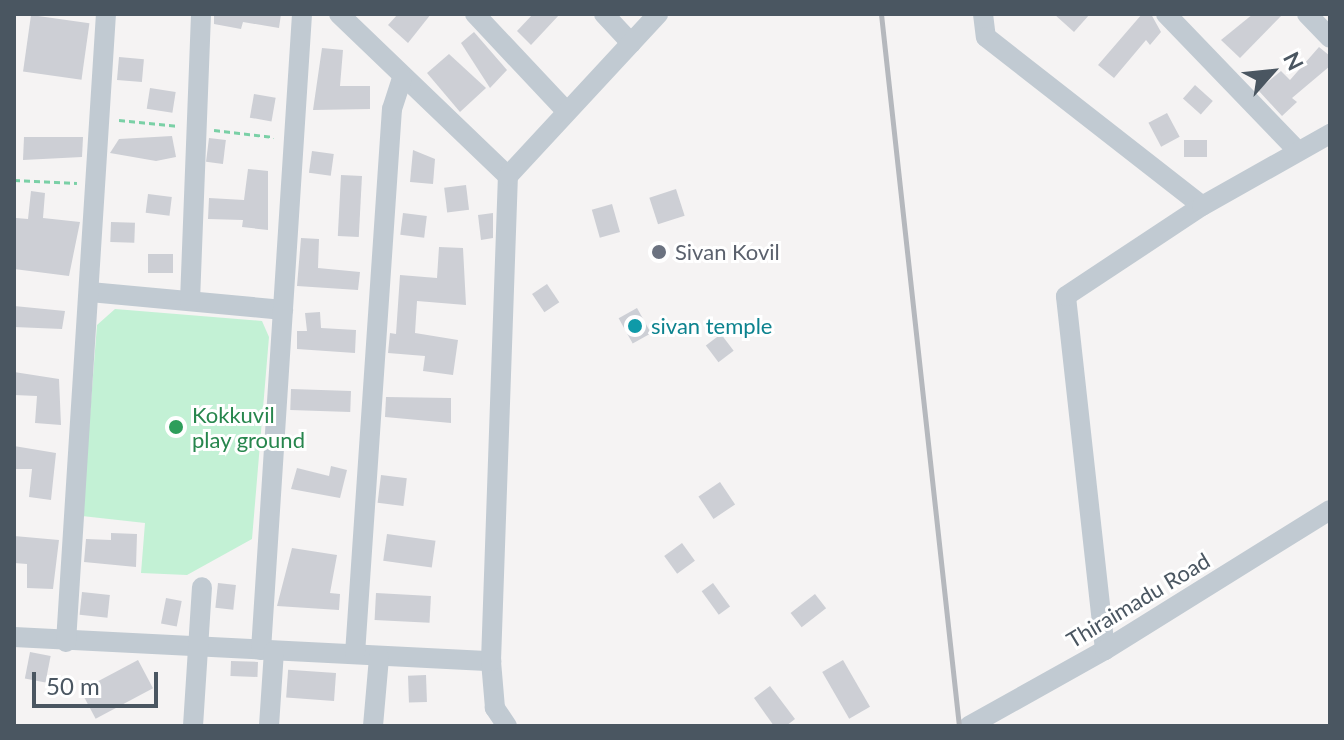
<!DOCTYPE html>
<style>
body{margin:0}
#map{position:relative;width:1344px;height:740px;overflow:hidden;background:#f5f3f3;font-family:Lato,sans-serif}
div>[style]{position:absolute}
.green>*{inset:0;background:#c3f1d5}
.building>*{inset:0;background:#cdcfd5;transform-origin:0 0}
.path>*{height:3px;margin-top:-1.5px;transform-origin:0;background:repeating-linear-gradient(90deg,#7ad0a6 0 6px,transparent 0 10px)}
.minor>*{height:20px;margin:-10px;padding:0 10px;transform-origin:10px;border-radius:10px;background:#c1cad2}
.rail>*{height:5px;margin:-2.5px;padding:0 2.5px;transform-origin:2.5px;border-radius:2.5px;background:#b5b8bd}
.dots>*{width:22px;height:22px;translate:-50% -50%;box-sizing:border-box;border:4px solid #fff;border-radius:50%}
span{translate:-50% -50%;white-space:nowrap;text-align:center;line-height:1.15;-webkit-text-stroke:6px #fff;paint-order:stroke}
.worship-label{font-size:22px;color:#5b616d}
.left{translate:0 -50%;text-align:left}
.culture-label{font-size:22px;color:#0d838f}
.leisure-label{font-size:22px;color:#27864d}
.street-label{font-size:22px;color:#4a5661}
.frame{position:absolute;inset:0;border:16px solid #4a5661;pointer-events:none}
.north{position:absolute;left:1232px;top:32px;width:80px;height:80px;-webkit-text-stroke:6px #fff;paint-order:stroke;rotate:63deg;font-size:22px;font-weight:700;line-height:32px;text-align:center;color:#4a5661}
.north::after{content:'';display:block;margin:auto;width:28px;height:36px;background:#4a5661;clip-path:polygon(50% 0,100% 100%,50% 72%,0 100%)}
.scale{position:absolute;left:32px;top:672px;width:126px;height:36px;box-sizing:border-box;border:4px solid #4a5661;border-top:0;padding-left:10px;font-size:24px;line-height:28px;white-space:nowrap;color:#4a5661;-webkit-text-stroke:6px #fff;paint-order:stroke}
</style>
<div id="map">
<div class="green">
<i style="clip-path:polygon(115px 309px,262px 321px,269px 337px,252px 539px,187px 575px,141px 573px,145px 523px,82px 516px,97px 325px)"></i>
</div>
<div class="building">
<i style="clip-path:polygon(214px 14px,281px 14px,279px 28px,243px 22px,241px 29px,214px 24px)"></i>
<i style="clip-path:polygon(398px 14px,431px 14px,408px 43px,388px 25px)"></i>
<i style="clip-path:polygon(533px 14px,560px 14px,531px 45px,517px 31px)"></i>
<i style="clip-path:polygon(1054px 14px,1090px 14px,1074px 32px)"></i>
<i style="clip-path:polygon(1142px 14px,1151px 14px,1161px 32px,1150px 45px,1146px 40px,1114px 78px,1098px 65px)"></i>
<i style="clip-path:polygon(1253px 14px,1283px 14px,1240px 58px,1221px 40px)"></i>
<i style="left:31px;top:15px;width:59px;height:57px;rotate:8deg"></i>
<i style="clip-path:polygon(474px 32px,507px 70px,490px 88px,461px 43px)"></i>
<i style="clip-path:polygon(1319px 47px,1330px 56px,1330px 66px,1292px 98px,1297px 102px,1282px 116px,1258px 90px,1281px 71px,1290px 80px)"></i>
<i style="clip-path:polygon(322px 48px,343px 50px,340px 86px,370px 86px,370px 109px,313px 110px)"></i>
<i style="clip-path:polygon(449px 54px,486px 88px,460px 112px,427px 73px)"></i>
<i style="left:119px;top:57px;width:25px;height:23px;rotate:5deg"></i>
<i style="left:1195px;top:85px;width:24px;height:18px;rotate:42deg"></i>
<i style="left:150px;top:88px;width:26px;height:21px;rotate:9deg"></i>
<i style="left:254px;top:94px;width:22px;height:24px;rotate:10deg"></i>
<i style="left:1167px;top:113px;width:27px;height:21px;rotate:62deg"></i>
<i style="clip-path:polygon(172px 136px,176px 157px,156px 161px,110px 153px,119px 139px)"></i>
<i style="clip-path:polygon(24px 137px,83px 137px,82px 157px,23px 160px)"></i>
<i style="left:209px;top:138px;width:17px;height:24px;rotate:7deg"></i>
<i style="left:1184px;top:140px;width:23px;height:17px"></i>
<i style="clip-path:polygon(413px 150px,435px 159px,433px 184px,410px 182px)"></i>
<i style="left:312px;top:151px;width:22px;height:22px;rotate:8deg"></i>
<i style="clip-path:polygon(248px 169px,268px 171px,268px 230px,242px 227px,243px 220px,208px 219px,209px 198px,244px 200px)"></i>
<i style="left:341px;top:175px;width:21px;height:61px;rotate:3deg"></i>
<i style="left:466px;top:185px;width:25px;height:22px;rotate:83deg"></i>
<i style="left:676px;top:189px;width:28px;height:28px;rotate:72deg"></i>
<i style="clip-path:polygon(31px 191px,45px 193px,43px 218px,80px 222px,69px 276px,14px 269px,16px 218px,28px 219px)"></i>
<i style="left:148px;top:194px;width:24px;height:19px;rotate:7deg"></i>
<i style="left:612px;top:204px;width:29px;height:21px;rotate:74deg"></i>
<i style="left:403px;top:213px;width:24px;height:22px;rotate:7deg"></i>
<i style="clip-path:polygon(493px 213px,493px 238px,481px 240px,478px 215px)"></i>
<i style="left:111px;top:222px;width:24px;height:20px;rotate:2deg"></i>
<i style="clip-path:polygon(301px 238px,319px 239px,318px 268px,360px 272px,358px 290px,297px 286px)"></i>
<i style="clip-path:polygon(439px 247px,463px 248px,466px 305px,417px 301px,415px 333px,458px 340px,453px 375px,423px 371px,425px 356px,388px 353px,390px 333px,396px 334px,400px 275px,437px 278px)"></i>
<i style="left:173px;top:254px;width:19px;height:25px;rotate:90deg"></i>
<i style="left:547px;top:284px;width:22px;height:18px;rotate:56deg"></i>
<i style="clip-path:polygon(14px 306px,65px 311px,62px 329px,14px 327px)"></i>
<i style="left:637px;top:308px;width:29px;height:21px;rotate:61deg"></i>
<i style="clip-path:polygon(320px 312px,321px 328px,356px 330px,355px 353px,297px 349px,297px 331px,307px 331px,305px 313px)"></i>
<i style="left:721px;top:334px;width:21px;height:19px;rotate:53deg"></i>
<i style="clip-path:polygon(14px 372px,59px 379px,61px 425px,35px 423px,37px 396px,14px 395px)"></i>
<i style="left:291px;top:389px;width:60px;height:21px;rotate:2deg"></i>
<i style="clip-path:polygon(386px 397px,451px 398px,451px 423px,385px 417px)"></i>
<i style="clip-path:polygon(14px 446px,56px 453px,51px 500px,29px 497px,32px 469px,14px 469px)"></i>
<i style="clip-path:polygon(331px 466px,347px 470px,340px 498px,291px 489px,297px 468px,329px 476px)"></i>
<i style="left:381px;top:475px;width:26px;height:28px;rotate:7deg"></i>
<i style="left:720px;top:482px;width:27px;height:26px;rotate:56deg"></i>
<i style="clip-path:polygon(111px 533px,137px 534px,136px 567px,84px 562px,86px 539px,111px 540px)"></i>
<i style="left:387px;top:534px;width:49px;height:27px;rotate:8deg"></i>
<i style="clip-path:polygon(14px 536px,59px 540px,53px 589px,27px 588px,27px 564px,14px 563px)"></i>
<i style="left:682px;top:543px;width:22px;height:22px;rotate:54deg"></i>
<i style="clip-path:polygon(292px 548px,337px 555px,330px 593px,340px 594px,339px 610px,277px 606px)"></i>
<i style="left:218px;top:583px;width:18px;height:25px;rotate:6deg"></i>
<i style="left:713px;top:583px;width:29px;height:14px;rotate:54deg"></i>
<i style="left:82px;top:592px;width:28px;height:23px;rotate:6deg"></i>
<i style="left:376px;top:593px;width:55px;height:27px;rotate:3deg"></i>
<i style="left:815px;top:594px;width:18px;height:31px;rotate:52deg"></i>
<i style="left:166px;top:598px;width:16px;height:26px;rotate:11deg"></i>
<i style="left:30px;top:652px;width:21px;height:27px;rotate:11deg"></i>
<i style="left:138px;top:660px;width:32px;height:65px;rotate:62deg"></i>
<i style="left:843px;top:660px;width:54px;height:24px;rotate:60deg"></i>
<i style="left:231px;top:661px;width:27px;height:15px;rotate:2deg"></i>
<i style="left:336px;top:673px;width:28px;height:48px;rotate:94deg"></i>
<i style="left:426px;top:675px;width:27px;height:18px;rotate:88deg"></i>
<i style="clip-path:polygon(770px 686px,795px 719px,786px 726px,774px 726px,754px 698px)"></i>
</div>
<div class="path">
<i style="left:119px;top:120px;width:60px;rotate:5.7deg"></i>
<i style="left:214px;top:130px;width:60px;rotate:6.7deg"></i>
<i style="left:14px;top:180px;width:63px;rotate:2.7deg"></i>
</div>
<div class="minor">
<i style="left:339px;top:14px;width:234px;rotate:43.8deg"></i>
<i style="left:475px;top:14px;width:134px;rotate:46.8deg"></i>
<i style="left:604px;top:14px;width:40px;rotate:47deg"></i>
<i style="left:983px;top:14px;width:23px;rotate:83deg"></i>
<i style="left:986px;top:37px;width:274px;rotate:38deg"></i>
<i style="left:1166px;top:14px;width:190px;rotate:46.1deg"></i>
<i style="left:1307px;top:14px;width:33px;rotate:46deg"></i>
<i style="left:90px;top:292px;width:194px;rotate:5.3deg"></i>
<i style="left:190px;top:301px;width:287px;rotate:-87.8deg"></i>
<i style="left:14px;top:637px;width:478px;rotate:2.9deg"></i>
<i style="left:66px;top:642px;width:629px;rotate:-86.36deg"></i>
<i style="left:261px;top:650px;width:637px;rotate:-86.31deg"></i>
<i style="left:1105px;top:650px;width:356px;rotate:-96.3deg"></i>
<i style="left:1066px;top:296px;width:163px;rotate:-33.5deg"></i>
<i style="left:1202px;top:206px;width:147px;rotate:-29.4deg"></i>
<i style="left:355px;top:654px;width:546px;rotate:-86.12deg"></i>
<i style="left:392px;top:109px;width:32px;rotate:-72deg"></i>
<i style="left:193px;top:726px;width:139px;rotate:-86.3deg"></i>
<i style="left:269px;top:726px;width:75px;rotate:-86.2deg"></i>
<i style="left:373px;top:726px;width:69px;rotate:-85deg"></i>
<i style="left:507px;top:726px;width:22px;rotate:-124deg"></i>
<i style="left:495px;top:708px;width:47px;rotate:-94.9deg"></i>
<i style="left:491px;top:661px;width:485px;rotate:-88deg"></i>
<i style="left:508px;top:176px;width:221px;rotate:-47.2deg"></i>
<i style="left:969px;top:726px;width:156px;rotate:-29.2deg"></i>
<i style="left:1105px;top:650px;width:265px;rotate:-31.9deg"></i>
</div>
<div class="rail">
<i style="left:881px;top:14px;width:716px;rotate:83.75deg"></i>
</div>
<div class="dots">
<i style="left:659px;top:252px;background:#6b7280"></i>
<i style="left:635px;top:326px;background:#0f9aa8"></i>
<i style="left:176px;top:427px;background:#2e9e5b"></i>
</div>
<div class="worship-label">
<span class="left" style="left:675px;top:252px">Sivan Kovil</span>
</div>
<div class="culture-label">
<span class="left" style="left:651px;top:326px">sivan temple</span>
</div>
<div class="leisure-label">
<span class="left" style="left:192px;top:427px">Kokkuvil<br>play ground</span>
</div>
<div class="street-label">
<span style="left:1138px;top:600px;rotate:-31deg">Thiraimadu Road</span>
</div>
<div class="frame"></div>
<div class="north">N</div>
<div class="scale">50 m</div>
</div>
